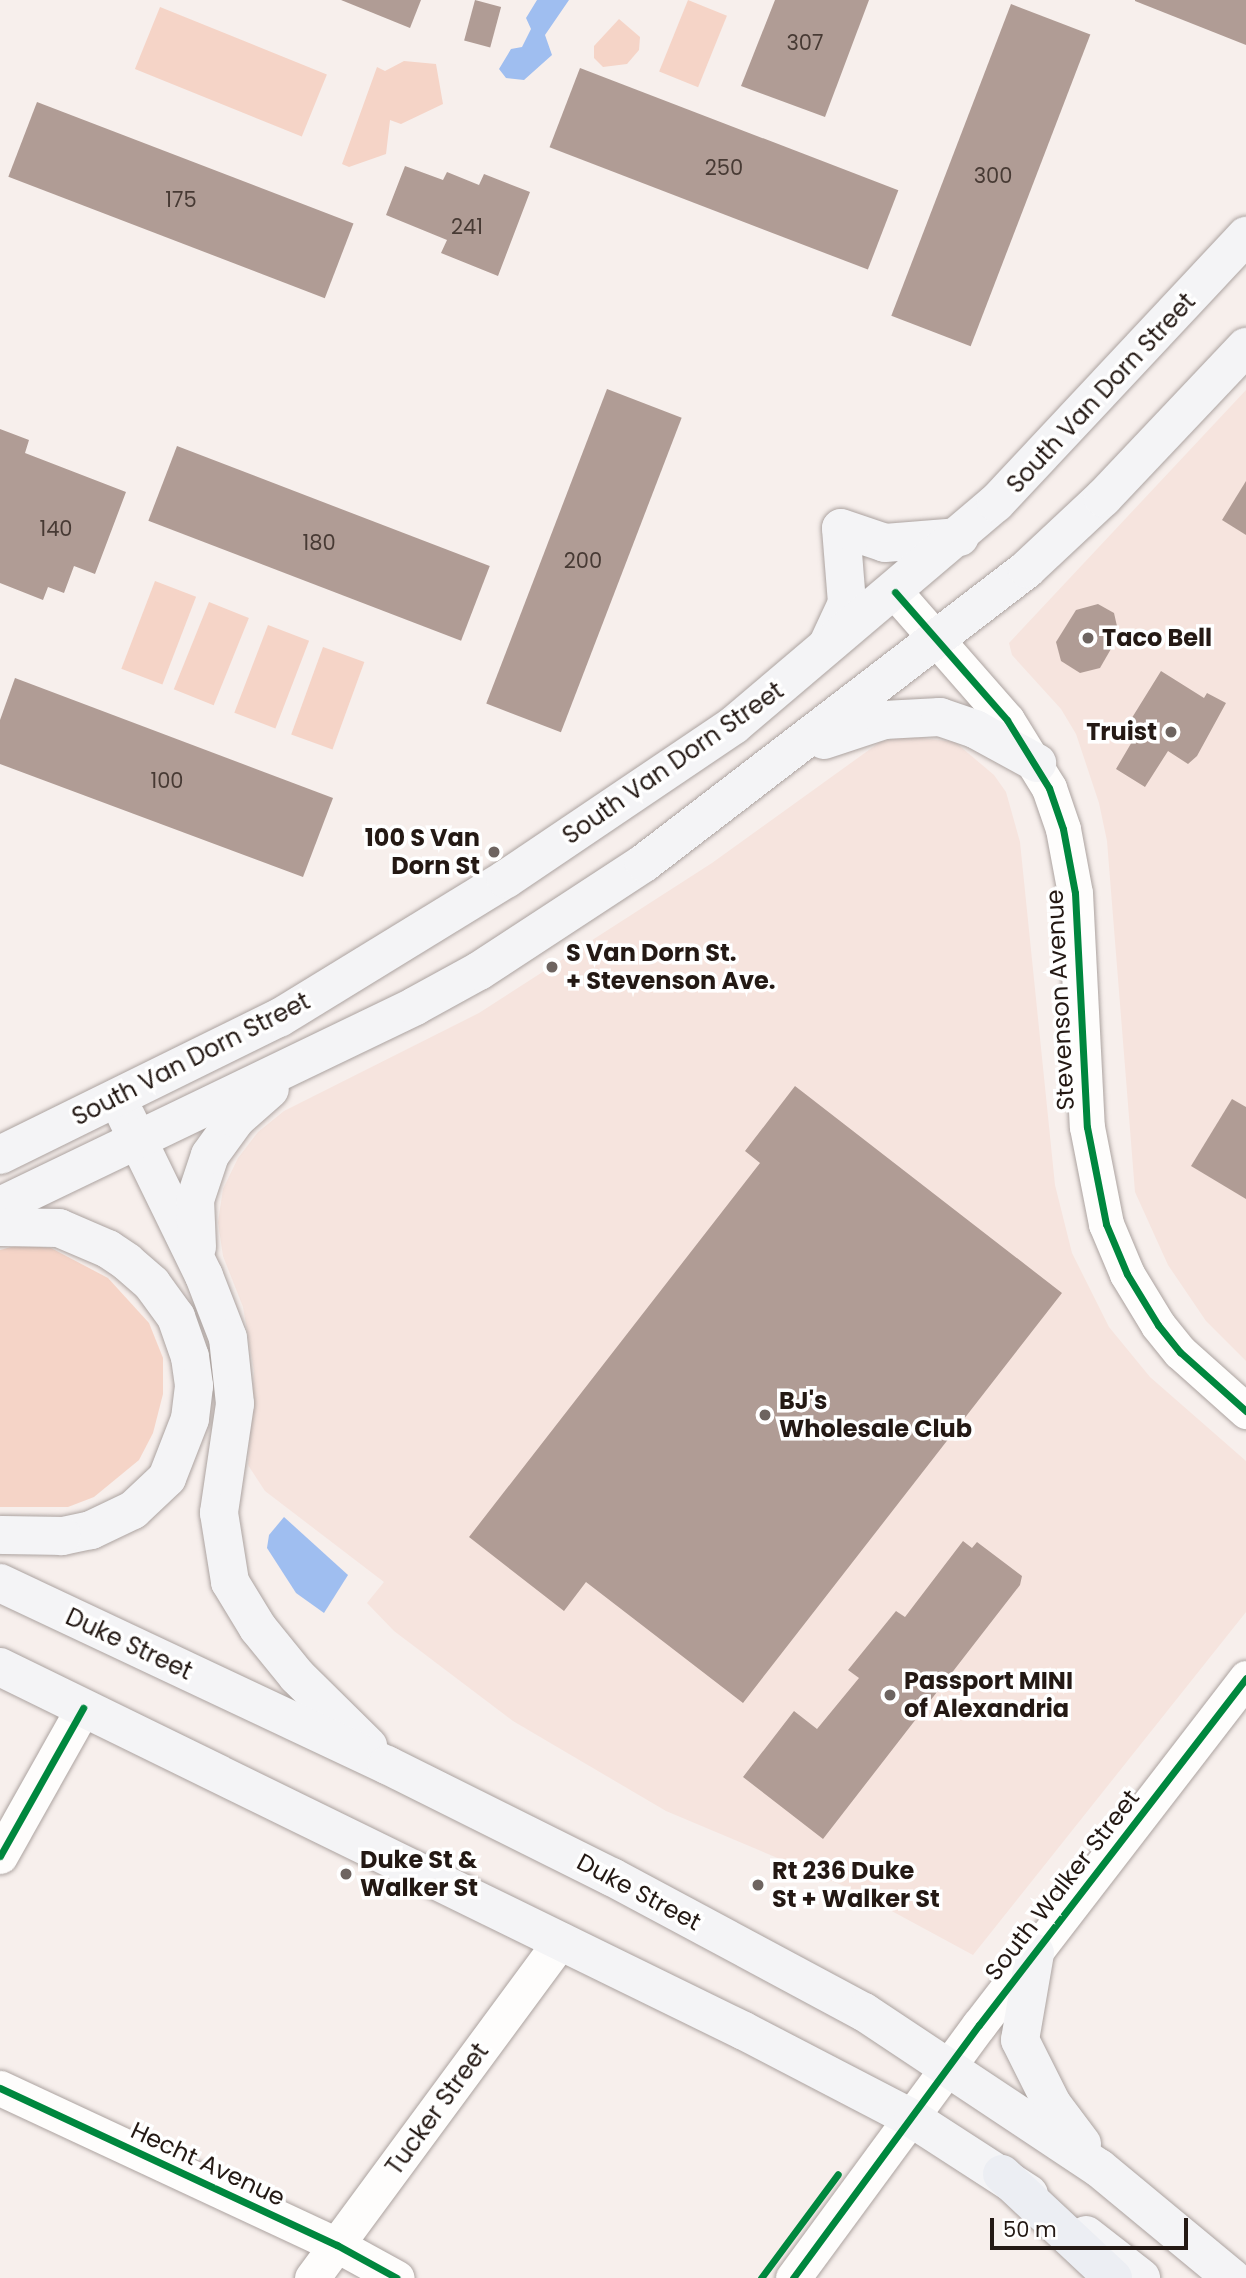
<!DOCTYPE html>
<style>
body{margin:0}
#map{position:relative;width:1246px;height:2278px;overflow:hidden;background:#f7efec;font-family:Poppins,sans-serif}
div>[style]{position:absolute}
.built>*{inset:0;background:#f6e4de}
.green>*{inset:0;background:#f5d4c7;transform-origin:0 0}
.water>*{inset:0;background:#9fbef0}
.building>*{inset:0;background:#b09c95;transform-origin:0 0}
.roads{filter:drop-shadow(0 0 2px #aca3a0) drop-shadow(0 0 2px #aca3a0)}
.minor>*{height:35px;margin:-17.5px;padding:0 17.5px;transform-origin:17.5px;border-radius:17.5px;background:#fefdfc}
.major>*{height:38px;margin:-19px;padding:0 19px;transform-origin:19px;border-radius:19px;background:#f4f4f6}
.highway>*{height:38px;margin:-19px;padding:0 19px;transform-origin:19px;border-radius:19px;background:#eceef3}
.cycleway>*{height:7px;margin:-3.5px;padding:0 3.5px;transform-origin:3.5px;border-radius:3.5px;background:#00873e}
.dots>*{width:19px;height:19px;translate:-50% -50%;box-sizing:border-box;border:4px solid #fff;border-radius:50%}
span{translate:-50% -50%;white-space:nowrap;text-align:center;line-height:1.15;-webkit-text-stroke:7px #fff;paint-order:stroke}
.number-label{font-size:21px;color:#473a34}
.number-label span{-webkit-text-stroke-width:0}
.street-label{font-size:24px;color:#241914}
.poi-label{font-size:24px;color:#241914;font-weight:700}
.left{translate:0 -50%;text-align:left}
.right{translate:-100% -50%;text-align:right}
.scale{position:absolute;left:990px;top:2218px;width:198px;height:32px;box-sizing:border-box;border:4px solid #241914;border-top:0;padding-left:9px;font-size:21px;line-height:24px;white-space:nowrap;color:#241914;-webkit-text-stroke:5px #fff;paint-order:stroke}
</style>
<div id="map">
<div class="built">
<i style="clip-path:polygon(1246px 390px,1246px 1361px,1206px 1321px,1168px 1265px,1135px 1192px,1107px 841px,1099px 803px,1076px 734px,1061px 709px,1012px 655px,1009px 643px)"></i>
<i style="clip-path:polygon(904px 736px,955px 742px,994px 775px,1006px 792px,1020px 842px,1055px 1185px,1072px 1253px,1109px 1327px,1150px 1377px,1246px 1461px,1246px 1612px,973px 1955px,851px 1889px,666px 1811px,513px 1721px,394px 1631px,367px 1603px,384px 1582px,265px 1491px,248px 1465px,254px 1371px,243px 1307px,223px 1256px,218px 1222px,223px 1189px,238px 1158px,258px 1132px,284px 1111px,479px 1013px,712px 863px,880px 742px)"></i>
</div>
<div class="green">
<i style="left:688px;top:0;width:42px;height:77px;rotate:22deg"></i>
<i style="left:160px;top:7px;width:180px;height:67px;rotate:22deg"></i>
<i style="clip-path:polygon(619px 19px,640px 37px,639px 50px,627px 64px,603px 67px,594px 58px,594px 46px)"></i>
<i style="clip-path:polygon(404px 61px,436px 64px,443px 104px,401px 124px,390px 120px,386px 154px,349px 167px,342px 164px,377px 67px,385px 71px)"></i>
<i style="left:155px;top:581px;width:44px;height:94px;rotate:21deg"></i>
<i style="left:209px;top:602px;width:43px;height:94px;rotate:22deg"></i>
<i style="left:268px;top:625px;width:44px;height:94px;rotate:21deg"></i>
<i style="left:323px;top:647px;width:44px;height:93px;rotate:20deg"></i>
<i style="clip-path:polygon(19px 1245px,51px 1248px,108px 1278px,149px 1323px,163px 1358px,163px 1394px,153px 1433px,139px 1460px,94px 1497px,68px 1507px,0 1507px,0 1250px)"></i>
</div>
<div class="water">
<i style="clip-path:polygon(537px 0,569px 0,545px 35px,552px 55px,524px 80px,506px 78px,499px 69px,511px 49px,522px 47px,531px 29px,526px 18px)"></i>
<i style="clip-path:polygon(284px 1517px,348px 1575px,324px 1613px,296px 1593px,267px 1548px,269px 1535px)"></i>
</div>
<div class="building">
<i style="clip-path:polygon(341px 0,421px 0,410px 28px)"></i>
<i style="left:475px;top:0;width:27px;height:42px;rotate:15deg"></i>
<i style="clip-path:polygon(775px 0,869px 0,825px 117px,741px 86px)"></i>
<i style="clip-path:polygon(1246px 0,1246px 45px,1135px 1px,1135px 0)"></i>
<i style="left:1011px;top:4px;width:85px;height:334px;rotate:21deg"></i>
<i style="left:580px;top:68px;width:341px;height:85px;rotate:21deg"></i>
<i style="left:37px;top:102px;width:339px;height:80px;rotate:21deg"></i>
<i style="clip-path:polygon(405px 166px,443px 180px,447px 172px,479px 185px,484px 174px,530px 192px,498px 276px,441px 253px,447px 240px,386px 215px)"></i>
<i style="left:607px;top:389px;width:80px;height:337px;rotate:21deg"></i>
<i style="clip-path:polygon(0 429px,29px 440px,25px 453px,126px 492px,95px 574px,74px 566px,64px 593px,48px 587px,43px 600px,0 583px)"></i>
<i style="left:177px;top:446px;width:335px;height:80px;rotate:21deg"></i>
<i style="clip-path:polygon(1246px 481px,1246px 535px,1222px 520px)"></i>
<i style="clip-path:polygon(1098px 604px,1114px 613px,1119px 635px,1100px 668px,1080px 673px,1061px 661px,1056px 642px,1076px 610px)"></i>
<i style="clip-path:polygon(1161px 671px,1204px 698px,1207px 693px,1226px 703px,1197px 756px,1188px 764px,1168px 751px,1145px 787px,1116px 769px,1136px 735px,1125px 729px)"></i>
<i style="clip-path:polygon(15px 678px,333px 798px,303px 877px,0 764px,0 720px)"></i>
<i style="clip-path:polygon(795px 1086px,1062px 1293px,743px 1703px,586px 1582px,564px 1611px,469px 1537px,760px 1163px,745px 1151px)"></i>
<i style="clip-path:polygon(1232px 1099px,1246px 1107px,1246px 1199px,1191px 1166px)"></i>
<i style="clip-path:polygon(963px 1541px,972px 1548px,977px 1542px,1022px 1576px,1020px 1585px,823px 1839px,743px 1777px,794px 1711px,817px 1729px,859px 1678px,848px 1670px,896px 1611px,905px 1617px)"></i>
</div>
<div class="roads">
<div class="minor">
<i style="left:895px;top:592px;width:170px;rotate:48.8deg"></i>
<i style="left:1007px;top:720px;width:80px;rotate:58.3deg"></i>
<i style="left:1049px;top:788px;width:43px;rotate:71.1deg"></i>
<i style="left:1063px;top:829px;width:65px;rotate:79.4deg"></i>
<i style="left:1075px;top:893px;width:234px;rotate:87.1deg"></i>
<i style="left:1087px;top:1127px;width:99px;rotate:78.9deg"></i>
<i style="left:1106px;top:1224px;width:54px;rotate:67.2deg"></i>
<i style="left:1127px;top:1274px;width:60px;rotate:58.7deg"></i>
<i style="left:1158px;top:1325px;width:35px;rotate:51deg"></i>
<i style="left:1180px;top:1352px;width:89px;rotate:41.8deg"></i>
<i style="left:0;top:1856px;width:170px;rotate:-60.7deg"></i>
<i style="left:0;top:2088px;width:372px;rotate:25deg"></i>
<i style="left:337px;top:2245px;width:68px;rotate:28.8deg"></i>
<i style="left:312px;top:2278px;width:420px;rotate:-53.6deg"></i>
<i style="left:793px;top:2278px;width:314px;rotate:-53.7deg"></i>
<i style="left:979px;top:2025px;width:438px;rotate:-52.4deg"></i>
</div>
<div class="major">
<i style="left:828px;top:644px;width:45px;rotate:-65.1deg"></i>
<i style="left:847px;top:603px;width:75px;rotate:-94.6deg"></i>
<i style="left:841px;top:528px;width:46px;rotate:18.8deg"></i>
<i style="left:885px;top:543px;width:75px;rotate:-4.6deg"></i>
<i style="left:824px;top:740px;width:63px;rotate:-18.4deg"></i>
<i style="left:884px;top:720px;width:56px;rotate:-3.1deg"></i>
<i style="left:940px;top:717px;width:37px;rotate:19deg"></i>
<i style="left:975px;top:729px;width:71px;rotate:28.7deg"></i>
<i style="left:126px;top:1116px;width:178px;rotate:64deg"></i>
<i style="left:204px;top:1276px;width:66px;rotate:68.8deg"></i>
<i style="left:228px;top:1338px;width:66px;rotate:83.9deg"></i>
<i style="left:235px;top:1404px;width:110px;rotate:98.4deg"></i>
<i style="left:219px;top:1513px;width:70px;rotate:80.9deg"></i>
<i style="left:230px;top:1582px;width:54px;rotate:58.7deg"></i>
<i style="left:258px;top:1628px;width:62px;rotate:50.9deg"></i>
<i style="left:297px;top:1676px;width:100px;rotate:44.6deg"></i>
<i style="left:0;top:1155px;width:311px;rotate:-26.2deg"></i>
<i style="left:279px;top:1018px;width:266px;rotate:-31.5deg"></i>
<i style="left:506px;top:879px;width:275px;rotate:-34deg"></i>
<i style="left:734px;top:725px;width:343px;rotate:-40.3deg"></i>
<i style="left:996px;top:503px;width:366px;rotate:-46.9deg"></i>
<i style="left:0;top:1206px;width:461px;rotate:-25.7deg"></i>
<i style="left:415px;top:1006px;width:73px;rotate:-28.7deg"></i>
<i style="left:479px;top:971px;width:197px;rotate:-33.2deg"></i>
<i style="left:644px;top:863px;width:483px;rotate:-37.5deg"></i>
<i style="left:1027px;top:569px;width:104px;rotate:-43.1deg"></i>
<i style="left:1103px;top:498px;width:208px;rotate:-46.6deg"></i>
<i style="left:0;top:1227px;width:59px;rotate:1deg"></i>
<i style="left:59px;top:1228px;width:53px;rotate:23.2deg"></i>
<i style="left:108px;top:1249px;width:23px;rotate:34deg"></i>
<i style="left:127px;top:1262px;width:33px;rotate:41deg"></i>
<i style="left:152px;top:1284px;width:41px;rotate:54deg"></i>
<i style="left:176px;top:1317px;width:42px;rotate:70.7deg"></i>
<i style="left:190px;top:1357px;width:29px;rotate:82deg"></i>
<i style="left:194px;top:1386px;width:33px;rotate:97deg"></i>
<i style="left:190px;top:1419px;width:63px;rotate:111.3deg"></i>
<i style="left:167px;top:1478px;width:47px;rotate:136.7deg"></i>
<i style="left:133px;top:1510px;width:47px;rotate:154.5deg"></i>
<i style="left:91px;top:1530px;width:30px;rotate:168deg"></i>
<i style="left:62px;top:1536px;width:62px;rotate:-179.1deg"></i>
<i style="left:197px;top:1247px;width:47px;rotate:-92.4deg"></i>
<i style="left:195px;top:1200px;width:47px;rotate:-71.6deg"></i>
<i style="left:210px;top:1155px;width:44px;rotate:-54.2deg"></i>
<i style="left:236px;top:1119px;width:45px;rotate:-41.4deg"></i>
<i style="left:0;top:1583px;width:428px;rotate:25.2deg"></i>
<i style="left:387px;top:1765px;width:251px;rotate:26.5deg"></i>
<i style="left:612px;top:1877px;width:286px;rotate:28.2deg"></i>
<i style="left:864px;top:2012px;width:282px;rotate:33.6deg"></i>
<i style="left:1099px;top:2168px;width:173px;rotate:39.6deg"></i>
<i style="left:0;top:1667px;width:828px;rotate:26.07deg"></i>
<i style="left:744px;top:2031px;width:191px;rotate:27.5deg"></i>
<i style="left:913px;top:2119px;width:138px;rotate:32.9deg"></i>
<i style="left:1035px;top:1953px;width:88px;rotate:99.8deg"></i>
<i style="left:1020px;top:2040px;width:72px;rotate:63.4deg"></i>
<i style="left:1052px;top:2104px;width:50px;rotate:53.1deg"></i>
<i style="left:1086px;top:2235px;width:70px;rotate:38deg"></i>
</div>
<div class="highway">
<i style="left:1002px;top:2174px;width:152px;rotate:43.1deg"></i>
</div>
</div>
<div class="cycleway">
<i style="left:895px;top:592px;width:170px;rotate:48.8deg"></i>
<i style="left:1007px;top:720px;width:80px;rotate:58.3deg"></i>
<i style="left:1049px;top:788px;width:43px;rotate:71.1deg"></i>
<i style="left:1063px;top:829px;width:65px;rotate:79.4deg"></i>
<i style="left:1075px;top:893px;width:234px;rotate:87.1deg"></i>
<i style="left:1087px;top:1127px;width:99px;rotate:78.9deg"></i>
<i style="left:1106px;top:1224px;width:54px;rotate:67.2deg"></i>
<i style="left:1127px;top:1274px;width:60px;rotate:58.7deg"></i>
<i style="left:1158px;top:1325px;width:35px;rotate:51deg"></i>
<i style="left:1180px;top:1352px;width:89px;rotate:41.8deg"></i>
<i style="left:0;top:1856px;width:170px;rotate:-60.7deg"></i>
<i style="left:0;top:2088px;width:372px;rotate:25deg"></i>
<i style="left:337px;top:2245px;width:68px;rotate:28.8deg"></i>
<i style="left:761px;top:2278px;width:129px;rotate:-53.5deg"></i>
<i style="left:793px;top:2278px;width:314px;rotate:-53.7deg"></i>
<i style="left:979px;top:2025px;width:438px;rotate:-52.4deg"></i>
</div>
<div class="dots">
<i style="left:1088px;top:638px;background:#6e6460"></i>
<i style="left:1171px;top:732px;background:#6e6460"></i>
<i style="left:494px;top:852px;background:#6e6460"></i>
<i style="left:552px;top:967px;background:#6e6460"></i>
<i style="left:765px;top:1415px;background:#6e6460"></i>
<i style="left:890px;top:1695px;background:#6e6460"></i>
<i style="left:346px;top:1874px;background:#6e6460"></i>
<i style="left:758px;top:1885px;background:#6e6460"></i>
</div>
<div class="number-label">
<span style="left:805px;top:43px">307</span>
<span style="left:724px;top:168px">250</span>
<span style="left:993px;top:176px">300</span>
<span style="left:181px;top:200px">175</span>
<span style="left:467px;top:227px">241</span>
<span style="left:56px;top:529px">140</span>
<span style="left:319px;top:543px">180</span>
<span style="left:583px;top:561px">200</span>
<span style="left:167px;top:781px">100</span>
</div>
<div class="street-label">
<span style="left:1101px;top:393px;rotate:-47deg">South Van Dorn Street</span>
<span style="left:673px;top:763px;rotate:-35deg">South Van Dorn Street</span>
<span style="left:1060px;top:1000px;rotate:-93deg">Stevenson Avenue</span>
<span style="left:191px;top:1059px;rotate:-27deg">South Van Dorn Street</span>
<span style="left:129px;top:1644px;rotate:25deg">Duke Street</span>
<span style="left:1062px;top:1885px;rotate:-52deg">South Walker Street</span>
<span style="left:639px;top:1892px;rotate:28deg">Duke Street</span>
<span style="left:437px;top:2109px;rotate:-54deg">Tucker Street</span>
<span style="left:208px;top:2164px;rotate:25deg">Hecht Avenue</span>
</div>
<div class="poi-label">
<span class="left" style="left:1102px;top:638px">Taco Bell</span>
<span class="right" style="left:1157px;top:732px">Truist</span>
<span class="right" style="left:480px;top:852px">100 S Van<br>Dorn St</span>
<span class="left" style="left:566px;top:967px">S Van Dorn St.<br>+ Stevenson Ave.</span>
<span class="left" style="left:779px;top:1415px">BJ's<br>Wholesale Club</span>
<span class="left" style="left:904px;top:1695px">Passport MINI<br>of Alexandria</span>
<span class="left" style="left:360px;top:1874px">Duke St &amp;<br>Walker St</span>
<span class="left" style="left:772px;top:1885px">Rt 236 Duke<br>St + Walker St</span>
</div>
<div class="scale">50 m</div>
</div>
